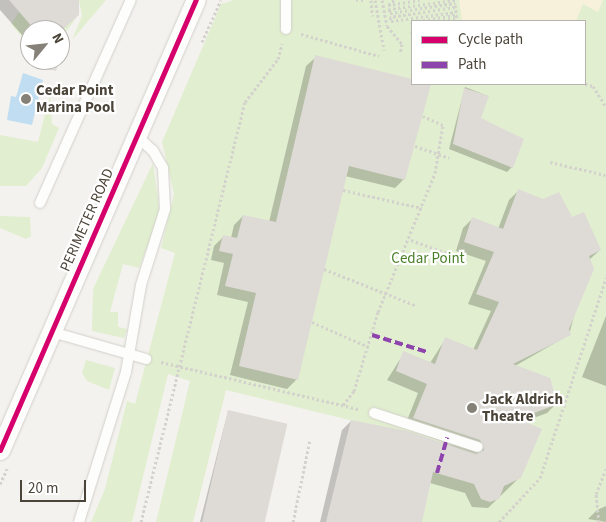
<!DOCTYPE html>
<style>
body{margin:0}
#map{position:relative;width:606px;height:522px;overflow:hidden;background:#f4f2ee;font-family:"Source Sans 3",sans-serif}
div>[style]{position:absolute}
.green>*{inset:0;background:#e1eecf}
.sand>*{inset:0;background:#f7f0da}
.water>*{inset:0;background:#c0ddf1}
.shadow>*{inset:0;background:#0003}
.building>*{inset:0;background:#dedbd6;transform-origin:0 0}
.path>*{height:3px;margin-top:-1.5px;transform-origin:0;background:repeating-linear-gradient(90deg,#d3d2cc 0 2.5px,transparent 0 5px)}
.roads{filter:drop-shadow(0 0 1px #d2d0cb) drop-shadow(0 0 1px #d2d0cb)}
.lane>*{height:10px;margin:-5px;padding:0 5px;transform-origin:5px;border-radius:5px;background:#fdfdfc}
.street>*{height:19px;margin:-9.5px;padding:0 9.5px;transform-origin:9.5px;border-radius:9.5px;background:#fdfdfc}
.quiet>*{height:4px;margin-top:-2px;transform-origin:0;background:repeating-linear-gradient(90deg,#8e44ad 0 8px,transparent 0 12px)}
.cycleway>*{height:5px;margin:-2.5px;padding:0 2.5px;transform-origin:2.5px;border-radius:2.5px;background:#d6006c}
.dots>*{width:14px;height:14px;translate:-50% -50%;box-sizing:border-box;border:2px solid #fff;border-radius:50%}
span{translate:-50% -50%;white-space:nowrap;text-align:center;line-height:1.15;-webkit-text-stroke:4.5px #fff;paint-order:stroke}
.poi-label{font-size:15px;color:#4b4439;font-weight:700}
.left{translate:0 -50%;text-align:left}
.street-label{font-size:15px;color:#4b4439}
.park-label{font-size:15px;color:#4a7f2a}
.legend{position:absolute;left:411px;top:20px;width:175px;height:65px;box-sizing:border-box;background:#fff;border:1px solid #b7b4b0;margin:0;padding:6px 9px;list-style:none;font-size:15px;color:#4b4439}
.legend li{display:flex;align-items:center;gap:10px;height:25px}
.legend b{width:25px;border:1px solid #b7b4b0}
.north{position:absolute;left:20px;top:20px;width:50px;height:50px;box-sizing:border-box;background:#fff;border:1px solid #b7b4b0;border-radius:50%;rotate:62deg;font-size:14px;font-weight:700;line-height:20px;text-align:center;color:#4b4439}
.north::after{content:'';display:block;margin:auto;width:18px;height:22px;background:#868178;clip-path:polygon(50% 0,100% 100%,50% 72%,0 100%)}
.scale{position:absolute;left:20px;top:480px;width:66px;height:22px;box-sizing:border-box;border:2px solid #4b4439;border-top:0;padding-left:6px;font-size:15px;line-height:18px;white-space:nowrap;color:#4b4439;-webkit-text-stroke:4px #fff;paint-order:stroke}
</style>
<div id="map">
<div class="green">
<i style="clip-path:polygon(79px 0,106px 0,72px 40px,82px 16px)"></i>
<i style="clip-path:polygon(evenodd,234px 0,606px 0,606px 522px,365px 522px,423px 516px,440px 442px,226px 390px,193px 522px,156px 522px,190px 381px,168px 374px,132px 522px,91px 522px,105px 489px,127px 401px,135px 404px,175px 253px,161px 248px,174px 194px,162px 142px,221px 4px,234px 0,412px 21px,585px 21px,585px 84px,412px 84px,412px 21px)"></i>
<i style="clip-path:polygon(19px 12px,33px 28px,76px 18px,60px 40px,60px 30px,30px 30px,30px 46px,11px 24px)"></i>
<i style="clip-path:polygon(50px 94px,52px 124px,59px 128px,42px 168px,26px 186px,0 186px,0 135px,38px 142px)"></i>
<i style="clip-path:polygon(153px 163px,160px 213px,139px 268px,123px 264px,110px 312px,118px 312px,118px 327px,127px 329px,124px 338px,92px 331px,93px 289px)"></i>
<i style="clip-path:polygon(0 216px,30px 217px,31px 236px,26px 239px,0 228px)"></i>
<i style="clip-path:polygon(86px 360px,115px 368px,109px 390px,87px 381px,82px 373px)"></i>
</div>
<div class="sand">
<i style="clip-path:polygon(459px 0,603px 0,598px 12px,583px 4px,576px 21px,462px 21px)"></i>
</div>
<div class="water">
<i style="clip-path:polygon(23px 73px,43px 80px,32px 125px,7px 120px,11px 96px,16px 97px)"></i>
</div>
<div class="shadow">
<i style="clip-path:polygon(0 0,78px 0,60px 30px,30px 30px,30px 44px,0 10px)"></i>
<i style="clip-path:polygon(316px 57px,412px 80px,412px 84px,429px 84px,404px 179px,395px 188px,345px 176px,297px 379px,287px 389px,230px 375px,248px 302px,217px 295px,224px 263px,211px 260px,214px 246px,224px 236px,231px 238px,234px 225px,243px 216px,269px 222px,306px 66px)"></i>
<i style="clip-path:polygon(38px 60px,57px 60px,55px 70px,36px 69px)"></i>
<i style="clip-path:polygon(465px 87px,488px 96px,479px 119px,512px 167px,507px 172px,449px 149px)"></i>
<i style="clip-path:polygon(518px 191px,572px 218px,600px 250px,589px 260px,569px 335px,515px 366px,556px 404px,547px 413px,523px 422px,520px 477px,488px 508px,472px 507px,465px 493px,430px 483px,421px 522px,320px 522px,342px 430px,351px 421px,455px 446px,404px 428px,418px 393px,387px 380px,404px 353px,430px 363px,446px 338px,473px 350px,491px 311px,468px 304px,486px 261px,456px 251px,463px 228px,472px 219px,498px 229px,509px 200px)"></i>
<i style="clip-path:polygon(606px 316px,606px 386px,582px 377px)"></i>
<i style="clip-path:polygon(228px 411px,262px 522px,200px 522px)"></i>
<i style="clip-path:polygon(606px 506px,606px 522px,588px 519px,597px 510px)"></i>
</div>
<div class="building">
<i style="clip-path:polygon(9px 0,79px 0,79px 15px,60px 32px,35px 30px)"></i>
<i style="clip-path:polygon(315px 55px,412px 79px,412px 84px,431px 84px,405px 180px,349px 166px,298px 380px,239px 366px,256px 293px,225px 286px,233px 254px,219px 251px,223px 235px,237px 238px,243px 215px,276px 222px)"></i>
<i style="clip-path:polygon(39px 60px,59px 60px,56px 71px,38px 66px)"></i>
<i style="clip-path:polygon(464px 88px,489px 96px,481px 118px,524px 139px,513px 168px,453px 144px)"></i>
<i style="clip-path:polygon(518px 189px,543px 199px,559px 192px,572px 217px,584px 212px,601px 250px,589px 256px,594px 269px,569px 329px,571px 335px,513px 364px,550px 378px,558px 404px,518px 419px,542px 429px,521px 478px,504px 486px,499px 499px,490px 502px,481px 499px,474px 484px,433px 472px,422px 522px,326px 522px,351px 420px,407px 431px,476px 454px,484px 450px,480px 440px,413px 418px,427px 384px,396px 371px,403px 351px,435px 364px,445px 337px,477px 350px,499px 302px,476px 294px,494px 252px,464px 242px,472px 217px,503px 229px)"></i>
<i style="left:228px;top:410px;width:61px;height:115px;rotate:13deg"></i>
</div>
<div class="path">
<i style="left:356px;top:0;width:8px"></i>
<i style="left:371px;top:0;width:16px;rotate:86deg"></i>
<i style="left:375px;top:0;width:51px;rotate:79.8deg"></i>
<i style="left:382px;top:0;width:26px;rotate:79deg"></i>
<i style="left:387px;top:26px;width:23px;rotate:50deg"></i>
<i style="left:402px;top:44px;width:10px;rotate:101deg"></i>
<i style="left:394px;top:0;width:8px;rotate:140deg"></i>
<i style="left:388px;top:5px;width:32px;rotate:-9deg"></i>
<i style="left:455px;top:0;width:67px;rotate:172.2deg"></i>
<i style="left:389px;top:9px;width:4px;rotate:76deg"></i>
<i style="left:390px;top:13px;width:66px;rotate:-8.7deg"></i>
<i style="left:455px;top:5px;width:16px;rotate:83deg"></i>
<i style="left:455px;top:7px;width:66px;rotate:171.3deg"></i>
<i style="left:390px;top:17px;width:4px;rotate:76deg"></i>
<i style="left:391px;top:21px;width:66px;rotate:-7.9deg"></i>
<i style="left:418px;top:21px;width:38px;rotate:-9deg"></i>
<i style="left:438px;top:21px;width:19px;rotate:-9deg"></i>
<i style="left:412px;top:22px;width:3px;rotate:90deg"></i>
<i style="left:412px;top:31px;width:3px;rotate:90deg"></i>
<i style="left:301px;top:34px;width:81px;rotate:15.8deg"></i>
<i style="left:202px;top:42px;width:46px;rotate:-65.7deg"></i>
<i style="left:585px;top:84px;width:8px;rotate:14deg"></i>
<i style="left:593px;top:86px;width:25px;rotate:58deg"></i>
<i style="left:415px;top:146px;width:36px;rotate:19deg"></i>
<i style="left:550px;top:162px;width:57px;rotate:13.1deg"></i>
<i style="left:343px;top:190px;width:81px;rotate:12.8deg"></i>
<i style="left:411px;top:240px;width:50px;rotate:19.9deg"></i>
<i style="left:324px;top:269px;width:100px;rotate:21.7deg"></i>
<i style="left:312px;top:322px;width:62px;rotate:23.7deg"></i>
<i style="left:161px;top:362px;width:204px;rotate:13.4deg"></i>
<i style="left:343px;top:405px;width:18px;rotate:-52deg"></i>
<i style="left:354px;top:391px;width:83px;rotate:-73.1deg"></i>
<i style="left:378px;top:312px;width:150px;rotate:-67.7deg"></i>
<i style="left:435px;top:173px;width:49px;rotate:-80.5deg"></i>
<i style="left:443px;top:125px;width:22px;rotate:-156deg"></i>
<i style="left:0;top:484px;width:17px;rotate:-65deg"></i>
<i style="left:141px;top:522px;width:433px;rotate:-76.1deg"></i>
<i style="left:245px;top:102px;width:54px;rotate:-52.5deg"></i>
<i style="left:278px;top:59px;width:16px;rotate:-75deg"></i>
<i style="left:293px;top:522px;width:84px;rotate:-78.3deg"></i>
<i style="left:499px;top:522px;width:60px;rotate:-47deg"></i>
<i style="left:540px;top:478px;width:211px;rotate:-71.7deg"></i>
<i style="left:599px;top:522px;width:28px;rotate:-96deg"></i>
<i style="left:596px;top:494px;width:27px;rotate:-68deg"></i>
</div>
<div class="roads">
<div class="lane">
<i style="left:286px;top:29px;width:29px;rotate:-90deg"></i>
<i style="left:40px;top:203px;width:222px;rotate:-65.9deg"></i>
<i style="left:52px;top:332px;width:98px;rotate:16deg"></i>
<i style="left:374px;top:413px;width:109px;rotate:18.1deg"></i>
<i style="left:79px;top:522px;width:157px;rotate:-72.6deg"></i>
<i style="left:126px;top:372px;width:88px;rotate:-80.2deg"></i>
<i style="left:141px;top:285px;width:80px;rotate:-72.5deg"></i>
<i style="left:165px;top:209px;width:41px;rotate:-92.8deg"></i>
<i style="left:163px;top:168px;width:20px;rotate:-120deg"></i>
<i style="left:153px;top:151px;width:22px;rotate:-137deg"></i>
</div>
<div class="street">
<i style="left:0;top:450px;width:491px;rotate:-66.5deg"></i>
</div>
</div>
<div class="quiet">
<i style="left:372px;top:335px;width:58px;rotate:17.2deg"></i>
<i style="left:437px;top:473px;width:37px;rotate:-74deg"></i>
</div>
<div class="cycleway">
<i style="left:0;top:450px;width:491px;rotate:-66.5deg"></i>
</div>
<div class="dots">
<i style="left:26px;top:99px;background:#868178"></i>
<i style="left:472px;top:408px;background:#868178"></i>
</div>
<div class="poi-label">
<span class="left" style="left:36px;top:99px">Cedar Point<br>Marina Pool</span>
<span class="left" style="left:482px;top:408px">Jack Aldrich<br>Theatre</span>
</div>
<div class="street-label">
<span style="left:87px;top:220px;rotate:-66deg">PERIMETER ROAD</span>
</div>
<div class="park-label">
<span style="left:428px;top:259px">Cedar Point</span>
</div>
<ul class="legend">
<li><b style="height:6px;background:#d6006c"></b>Cycle path</li>
<li><b style="height:6px;background:#8e44ad"></b>Path</li>
</ul>
<div class="north">N</div>
<div class="scale">20 m</div>
</div>
